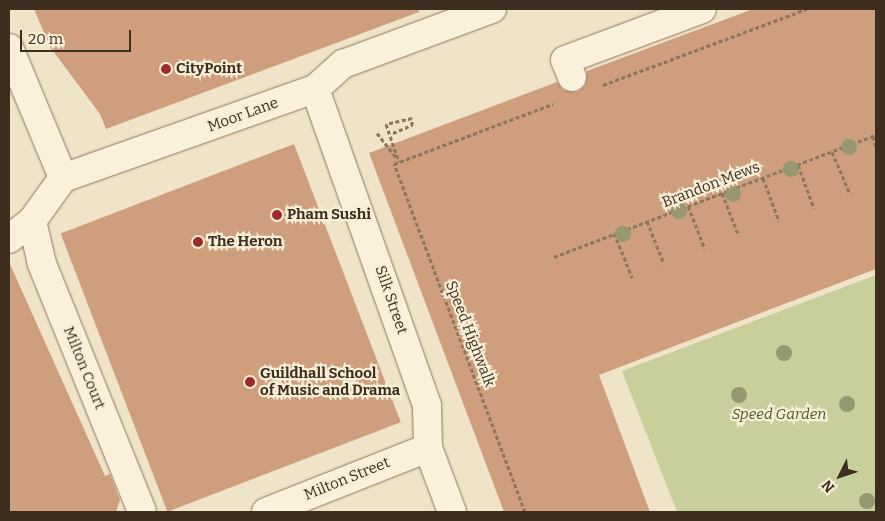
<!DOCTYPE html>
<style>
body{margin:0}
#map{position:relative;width:885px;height:521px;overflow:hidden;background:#f0e4c8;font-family:Bitter,serif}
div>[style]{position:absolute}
.green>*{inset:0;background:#c9cf9b}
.building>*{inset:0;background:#cf9f7d;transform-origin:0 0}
.path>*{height:3px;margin-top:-1.5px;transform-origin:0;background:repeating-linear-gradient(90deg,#8d765c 0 4px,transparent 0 6.5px)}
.roads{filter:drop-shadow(0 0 1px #8d765c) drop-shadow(0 0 1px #8d765c)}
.minor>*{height:28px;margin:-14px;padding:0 14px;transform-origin:14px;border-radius:14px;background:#faf1dc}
.trees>*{width:16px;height:16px;margin:-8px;border-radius:50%;background:#96986f}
.dots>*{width:14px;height:14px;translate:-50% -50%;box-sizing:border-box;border:2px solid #f7eed8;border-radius:50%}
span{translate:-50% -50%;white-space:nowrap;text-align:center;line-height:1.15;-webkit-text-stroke:4.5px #f7eed8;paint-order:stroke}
.poi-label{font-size:15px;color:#3d2e20;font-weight:700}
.left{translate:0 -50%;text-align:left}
.street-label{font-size:15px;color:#3d2e20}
.park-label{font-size:15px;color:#4d5a26;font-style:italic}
.frame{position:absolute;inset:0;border:10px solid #3d2e20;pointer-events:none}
.north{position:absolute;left:815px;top:451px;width:50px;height:50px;-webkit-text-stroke:4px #f7eed8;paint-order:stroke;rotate:229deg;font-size:14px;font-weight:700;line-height:20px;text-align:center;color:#3d2e20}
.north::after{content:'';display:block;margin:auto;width:18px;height:22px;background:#3d2e20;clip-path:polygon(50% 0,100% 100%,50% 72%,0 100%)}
.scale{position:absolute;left:20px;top:30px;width:111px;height:22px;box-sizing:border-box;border:2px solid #3d2e20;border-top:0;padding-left:6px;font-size:15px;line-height:18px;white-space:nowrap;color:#3d2e20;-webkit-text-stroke:4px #f7eed8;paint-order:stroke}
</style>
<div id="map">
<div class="green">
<i style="clip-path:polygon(876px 275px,876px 512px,677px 512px,622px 371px)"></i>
</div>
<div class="building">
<i style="clip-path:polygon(34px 9px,418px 9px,419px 12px,106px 129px,100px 114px,50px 47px)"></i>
<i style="clip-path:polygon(753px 9px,876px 9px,876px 269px,599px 375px,650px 512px,504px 512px,369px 153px,557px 82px,563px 90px,577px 92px,585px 86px,587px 71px)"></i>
<i style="left:294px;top:144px;width:298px;height:250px;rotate:69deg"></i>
<i style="clip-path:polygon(9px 262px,105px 476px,110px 474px,120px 500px,116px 512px,9px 512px)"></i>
</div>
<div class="path">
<i style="left:603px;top:85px;width:217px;rotate:-20.5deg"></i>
<i style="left:377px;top:133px;width:33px;rotate:52deg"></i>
<i style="left:393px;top:133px;width:21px;rotate:-23deg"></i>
<i style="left:412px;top:125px;width:7px;rotate:-90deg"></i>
<i style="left:412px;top:118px;width:27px;rotate:167deg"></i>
<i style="left:386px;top:124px;width:40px;rotate:71.1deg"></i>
<i style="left:873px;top:136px;width:11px;rotate:75deg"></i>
<i style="left:832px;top:152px;width:46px;rotate:66.8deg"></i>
<i style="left:798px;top:165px;width:46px;rotate:69.6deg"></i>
<i style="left:763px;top:178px;width:46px;rotate:69.6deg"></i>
<i style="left:722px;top:193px;width:46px;rotate:68.4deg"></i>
<i style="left:688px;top:206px;width:46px;rotate:68.4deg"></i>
<i style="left:647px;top:221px;width:46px;rotate:68.4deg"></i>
<i style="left:614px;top:233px;width:48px;rotate:67.8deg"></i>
<i style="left:554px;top:257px;width:344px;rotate:-20.8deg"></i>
<i style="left:444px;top:297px;width:13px;rotate:-18deg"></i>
<i style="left:525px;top:512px;width:372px;rotate:-110.6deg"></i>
<i style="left:394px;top:164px;width:170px;rotate:-20.7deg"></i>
</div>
<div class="roads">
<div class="minor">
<i style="left:9px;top:48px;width:141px;rotate:67.4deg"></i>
<i style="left:572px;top:77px;width:18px;rotate:-112deg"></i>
<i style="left:565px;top:60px;width:146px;rotate:-20.4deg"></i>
<i style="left:315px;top:89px;width:335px;rotate:70.5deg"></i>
<i style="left:427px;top:405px;width:43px;rotate:88.7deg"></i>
<i style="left:428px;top:448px;width:68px;rotate:69.4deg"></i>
<i style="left:32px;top:221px;width:44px;rotate:76.9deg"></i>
<i style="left:42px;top:264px;width:267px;rotate:68deg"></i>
<i style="left:9px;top:239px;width:29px;rotate:-38deg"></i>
<i style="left:32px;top:221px;width:53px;rotate:-54.2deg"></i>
<i style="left:63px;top:178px;width:267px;rotate:-19.5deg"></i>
<i style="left:315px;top:89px;width:38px;rotate:-42deg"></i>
<i style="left:343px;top:64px;width:159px;rotate:-20.3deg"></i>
<i style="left:266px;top:512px;width:174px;rotate:-21.6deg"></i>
</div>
</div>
<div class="trees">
<i style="left:849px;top:147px"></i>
<i style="left:791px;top:169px"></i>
<i style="left:733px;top:194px"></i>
<i style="left:679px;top:211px"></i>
<i style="left:623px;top:234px"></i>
<i style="left:784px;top:353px"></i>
<i style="left:739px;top:395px"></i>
<i style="left:847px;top:404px"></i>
<i style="left:867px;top:501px"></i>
</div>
<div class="dots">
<i style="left:166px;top:69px;background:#9e2a2b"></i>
<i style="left:277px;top:215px;background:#9e2a2b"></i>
<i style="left:198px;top:242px;background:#9e2a2b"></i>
<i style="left:250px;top:382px;background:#9e2a2b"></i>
</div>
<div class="poi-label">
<span class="left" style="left:176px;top:69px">CityPoint</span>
<span class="left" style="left:287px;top:215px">Pham Sushi</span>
<span class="left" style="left:208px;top:242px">The Heron</span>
<span class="left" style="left:260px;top:382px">Guildhall School<br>of Music and Drama</span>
</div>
<div class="street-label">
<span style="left:243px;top:115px;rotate:-20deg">Moor Lane</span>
<span style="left:711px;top:185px;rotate:-21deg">Brandon Mews</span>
<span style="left:391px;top:300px;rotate:71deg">Silk Street</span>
<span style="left:470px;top:334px;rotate:69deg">Speed Highwalk</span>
<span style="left:84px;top:368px;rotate:68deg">Milton Court</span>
<span style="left:347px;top:479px;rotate:-22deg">Milton Street</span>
</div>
<div class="park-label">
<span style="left:779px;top:415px">Speed Garden</span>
</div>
<div class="frame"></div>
<div class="north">N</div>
<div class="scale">20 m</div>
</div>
